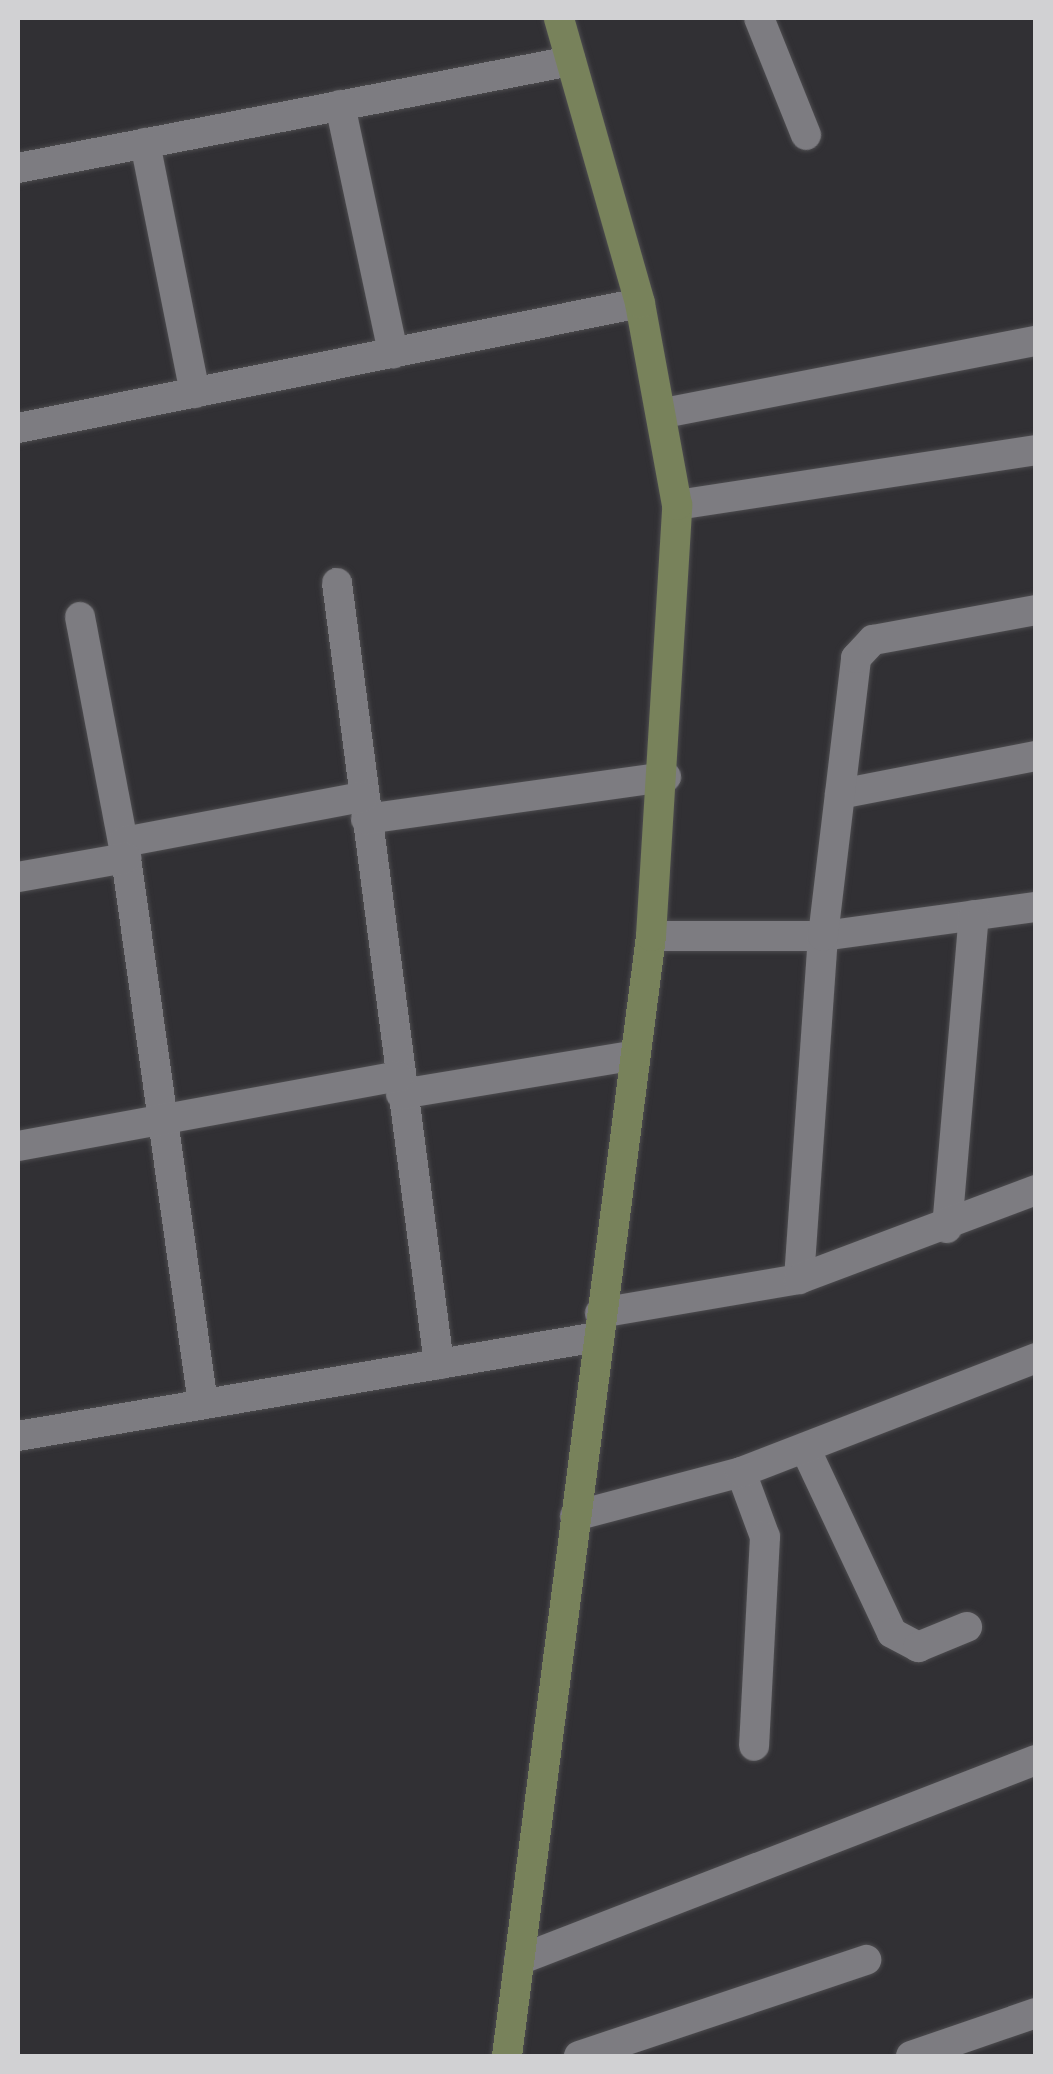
<!DOCTYPE html>
<style>
body{margin:0}
#map{position:relative;width:1053px;height:2074px;overflow:hidden;background:#313034;font-family:"Alegreya Sans",sans-serif}
div>[style]{position:absolute}
.roads{filter:drop-shadow(0 0 2px #4d4c4f) drop-shadow(0 0 2px #4d4c4f)}
.street>*{height:30px;margin:-15px;padding:0 15px;transform-origin:15px;border-radius:15px;background:#7d7c81}
.secondary>*{height:30px;margin:-15px;padding:0 15px;transform-origin:15px;border-radius:15px;background:#78825b}
span{translate:-50% -50%;white-space:nowrap;text-align:center;line-height:1.15;-webkit-text-stroke:9px #313034;paint-order:stroke}
.frame{position:absolute;inset:0;border:20px solid #d1d1d3;pointer-events:none}
</style>
<div id="map">
<div class="roads">
<div class="street">
<i style="left:759px;top:18px;width:126px;rotate:68.1deg"></i>
<i style="left:340px;top:105px;width:254px;rotate:77.9deg"></i>
<i style="left:145px;top:143px;width:255px;rotate:78.7deg"></i>
<i style="left:18px;top:168px;width:563px;rotate:-10.95deg"></i>
<i style="left:664px;top:413px;width:379px;rotate:-11deg"></i>
<i style="left:18px;top:428px;width:634px;rotate:-11.36deg"></i>
<i style="left:677px;top:505px;width:363px;rotate:-8.7deg"></i>
<i style="left:337px;top:583px;width:788px;rotate:82.56deg"></i>
<i style="left:80px;top:617px;width:245px;rotate:79.2deg"></i>
<i style="left:126px;top:858px;width:551px;rotate:81.97deg"></i>
<i style="left:840px;top:794px;width:200px;rotate:-11deg"></i>
<i style="left:366px;top:819px;width:303px;rotate:-8deg"></i>
<i style="left:124px;top:842px;width:243px;rotate:-10.7deg"></i>
<i style="left:18px;top:877px;width:110px;rotate:-10deg"></i>
<i style="left:651px;top:936px;width:172px"></i>
<i style="left:823px;top:936px;width:215px;rotate:-7.8deg"></i>
<i style="left:401px;top:1094px;width:233px;rotate:-9.4deg"></i>
<i style="left:18px;top:1146px;width:386px;rotate:-10.4deg"></i>
<i style="left:947px;top:1228px;width:314px;rotate:-85.1deg"></i>
<i style="left:799px;top:1279px;width:344px;rotate:-86deg"></i>
<i style="left:823px;top:936px;width:280px;rotate:-83.2deg"></i>
<i style="left:856px;top:658px;width:25px;rotate:-47deg"></i>
<i style="left:873px;top:640px;width:166px;rotate:-10.4deg"></i>
<i style="left:600px;top:1313px;width:202px;rotate:-9.7deg"></i>
<i style="left:799px;top:1279px;width:253px;rotate:-20.6deg"></i>
<i style="left:18px;top:1436px;width:587px;rotate:-9.7deg"></i>
<i style="left:805px;top:1448px;width:204px;rotate:64.8deg"></i>
<i style="left:892px;top:1633px;width:30px;rotate:28deg"></i>
<i style="left:918px;top:1647px;width:53px;rotate:-22.2deg"></i>
<i style="left:741px;top:1472px;width:69px;rotate:69.7deg"></i>
<i style="left:765px;top:1537px;width:209px;rotate:93deg"></i>
<i style="left:575px;top:1516px;width:172px;rotate:-14.8deg"></i>
<i style="left:741px;top:1472px;width:316px;rotate:-21.1deg"></i>
<i style="left:519px;top:1960px;width:554px;rotate:-21.15deg"></i>
<i style="left:579px;top:2056px;width:303px;rotate:-18.5deg"></i>
<i style="left:911px;top:2056px;width:132px;rotate:-19deg"></i>
</div>
<div class="secondary">
<i style="left:507px;top:2056px;width:1129px;rotate:-82.67deg"></i>
<i style="left:651px;top:936px;width:432px;rotate:-86.5deg"></i>
<i style="left:677px;top:505px;width:205px;rotate:-100.4deg"></i>
<i style="left:640px;top:303px;width:296px;rotate:-105.9deg"></i>
</div>
</div>
<div class="frame"></div>
</div>
